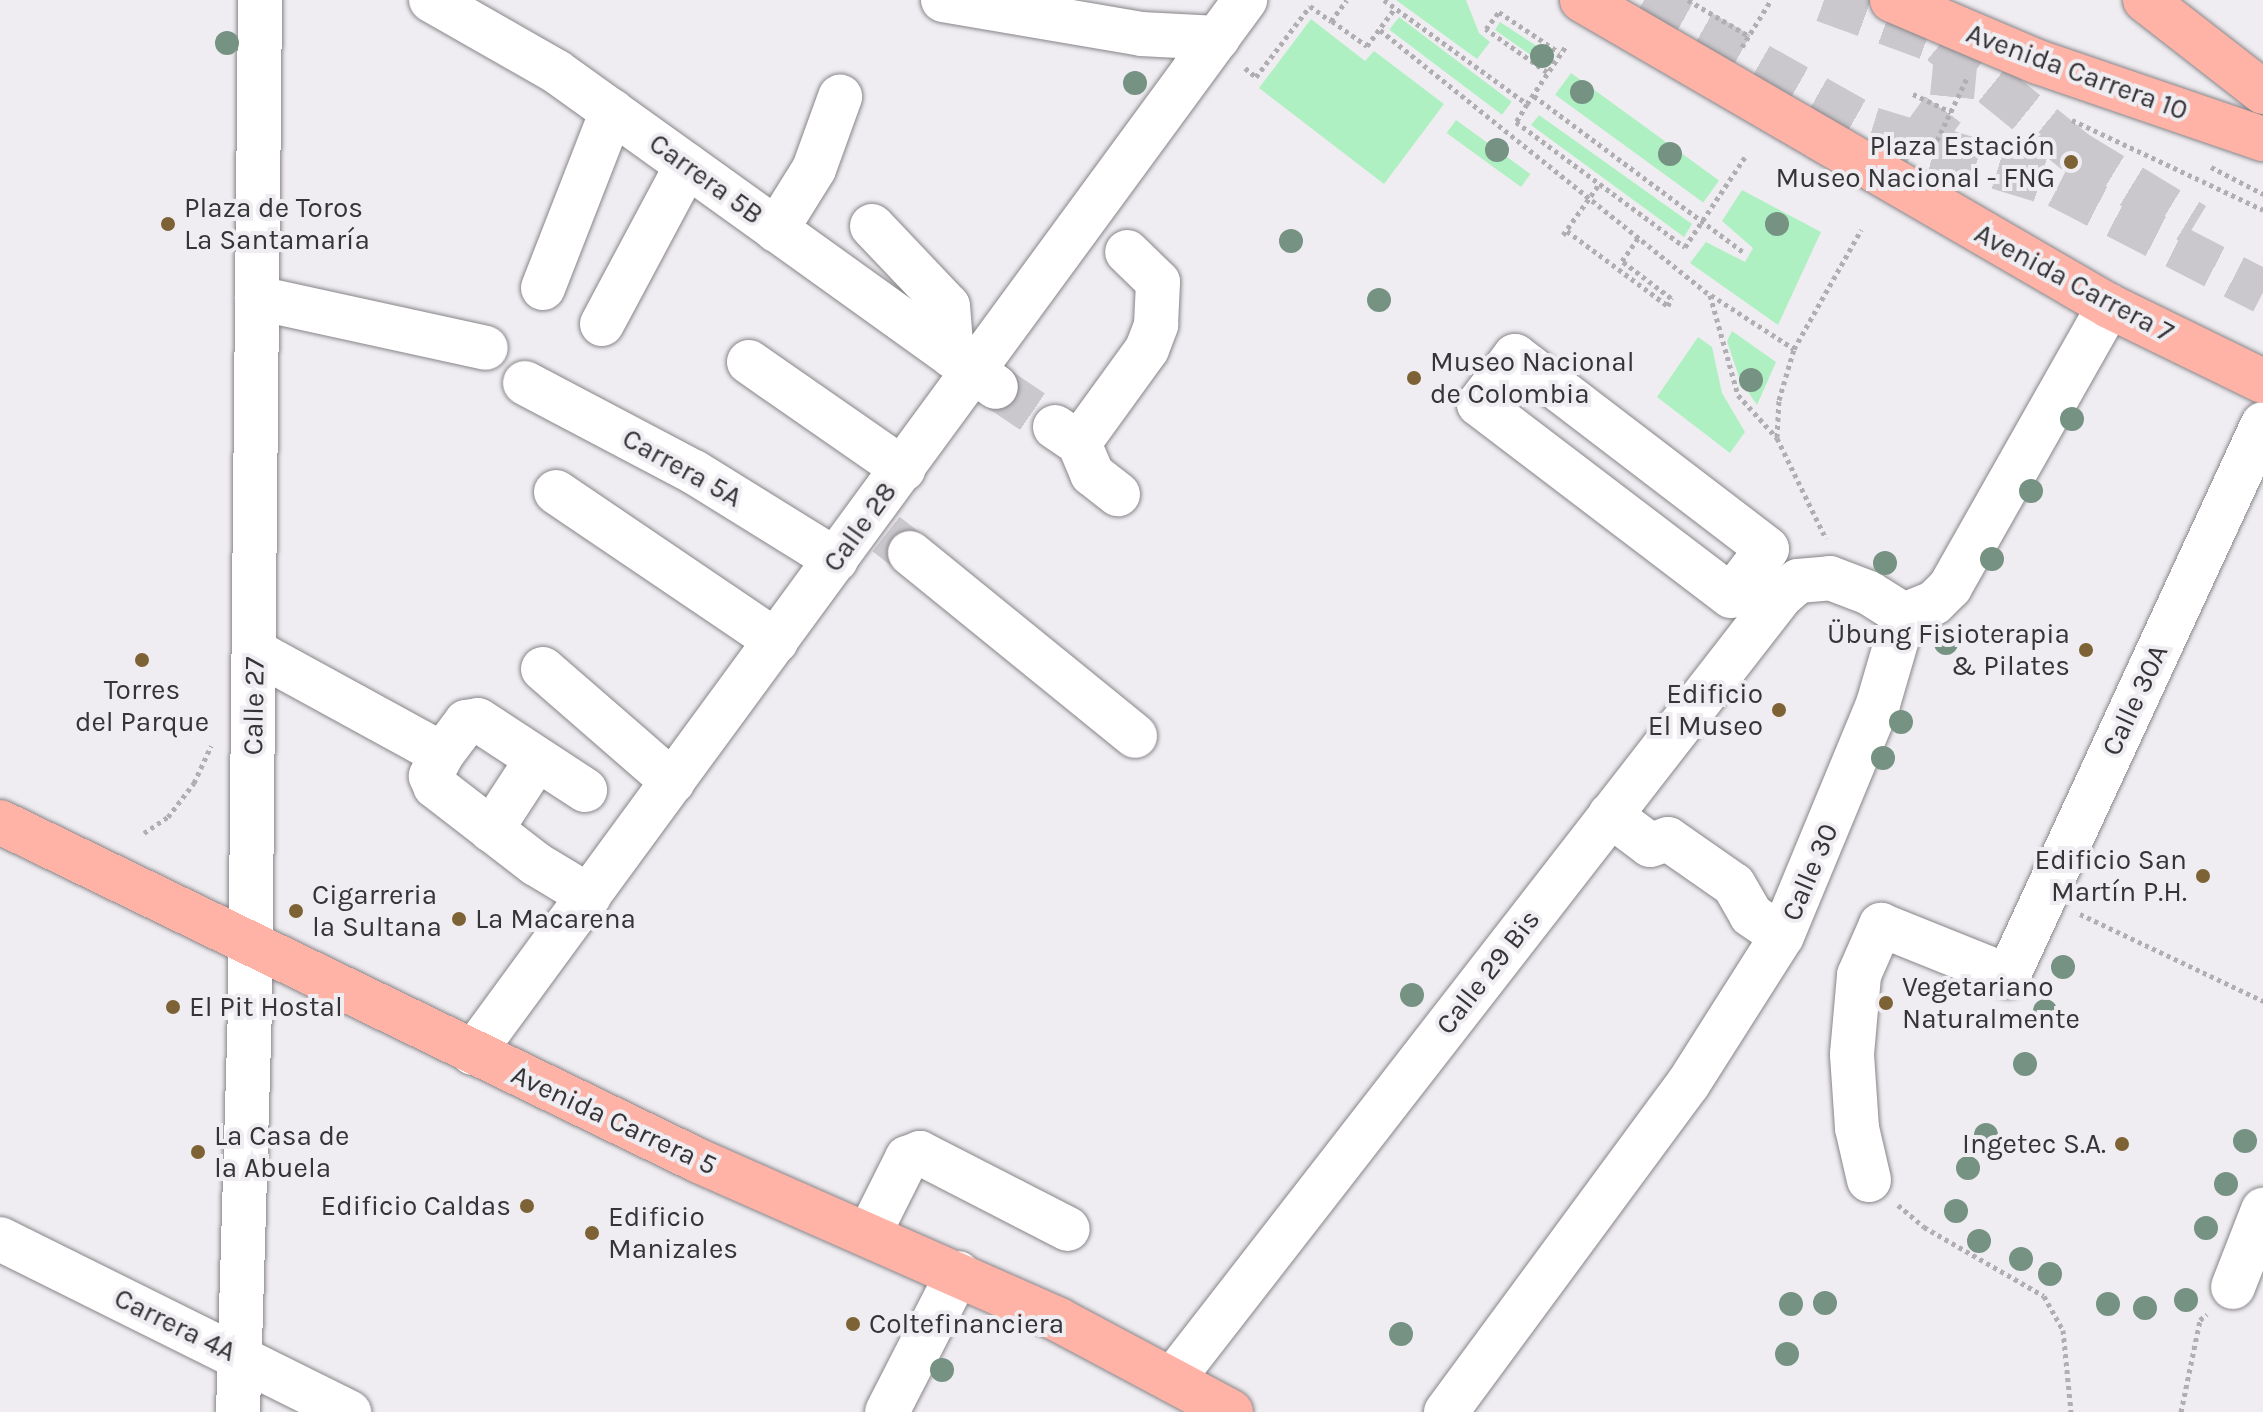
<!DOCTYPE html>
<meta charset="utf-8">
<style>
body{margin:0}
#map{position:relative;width:2263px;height:1412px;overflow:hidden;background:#efedf1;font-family:Karla,sans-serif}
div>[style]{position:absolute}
.green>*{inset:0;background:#aff0c3;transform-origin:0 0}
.minor-tunnel>*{height:44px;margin-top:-22px;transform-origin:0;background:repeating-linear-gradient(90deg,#cac8cc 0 44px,transparent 0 66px)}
.path>*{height:5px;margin-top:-2.5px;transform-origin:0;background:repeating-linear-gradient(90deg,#b0aeb1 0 4px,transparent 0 8px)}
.roads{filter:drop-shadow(0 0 2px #888589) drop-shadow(0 0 2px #888589)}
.minor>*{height:44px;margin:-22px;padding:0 22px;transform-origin:22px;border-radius:22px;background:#fff}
.major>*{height:44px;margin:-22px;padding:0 22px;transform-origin:22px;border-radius:22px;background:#ffb3a7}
.trees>*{width:24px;height:24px;margin:-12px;border-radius:50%;background:#759283}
.dots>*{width:22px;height:22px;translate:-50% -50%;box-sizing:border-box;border:4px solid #efedf1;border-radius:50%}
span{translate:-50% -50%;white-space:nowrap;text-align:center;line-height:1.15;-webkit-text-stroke:8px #efedf1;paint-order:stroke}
.street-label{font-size:28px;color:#353436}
.poi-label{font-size:28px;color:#353436}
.right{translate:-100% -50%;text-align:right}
.left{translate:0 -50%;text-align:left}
</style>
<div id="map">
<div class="green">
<i style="clip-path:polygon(1396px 0,1466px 0,1479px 33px,1490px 42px,1477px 59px)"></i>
<i style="left:1399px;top:17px;width:141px;height:16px;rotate:37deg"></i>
<i style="clip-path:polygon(1311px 19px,1365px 61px,1374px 51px,1444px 104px,1384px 184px,1259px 88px)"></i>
<i style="clip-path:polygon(1500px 22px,1552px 56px,1545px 65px,1495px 30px)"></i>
<i style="left:1571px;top:73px;width:183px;height:27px;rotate:36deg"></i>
<i style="clip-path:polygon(1539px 115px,1692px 224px,1684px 237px,1531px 125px)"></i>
<i style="left:1456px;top:120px;width:92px;height:16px;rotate:36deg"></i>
<i style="clip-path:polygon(1742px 190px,1821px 232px,1778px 325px,1690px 263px,1706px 242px,1745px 262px,1753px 248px,1722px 221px)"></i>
<i style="clip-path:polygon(1732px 331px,1776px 362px,1757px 405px,1740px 380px,1727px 341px)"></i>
<i style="clip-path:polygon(1698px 337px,1712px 347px,1722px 393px,1745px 432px,1730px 453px,1657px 397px)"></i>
</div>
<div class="minor-tunnel">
<i style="left:1644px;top:0;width:262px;rotate:29.5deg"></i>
<i style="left:1872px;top:129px;width:195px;rotate:17deg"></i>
<i style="left:2058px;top:186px;width:231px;rotate:27.3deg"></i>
<i style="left:1824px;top:0;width:125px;rotate:20.2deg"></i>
<i style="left:1941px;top:43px;width:173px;rotate:39.1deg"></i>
<i style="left:2075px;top:152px;width:140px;rotate:31.3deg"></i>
<i style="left:1917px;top:145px;width:59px;rotate:-53.9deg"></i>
<i style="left:1952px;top:97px;width:41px;rotate:-84.4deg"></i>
<i style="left:996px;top:387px;width:71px;rotate:34.1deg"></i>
<i style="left:886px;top:534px;width:31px;rotate:38deg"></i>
</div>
<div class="path">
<i style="left:1384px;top:0;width:177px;rotate:36deg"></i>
<i style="left:1527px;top:104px;width:70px;rotate:-56.1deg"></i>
<i style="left:1688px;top:0;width:71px;rotate:30.5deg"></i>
<i style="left:1332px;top:21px;width:43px;rotate:35.5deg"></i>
<i style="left:1367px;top:46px;width:47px;rotate:-53.6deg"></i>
<i style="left:1380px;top:30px;width:423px;rotate:38.8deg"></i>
<i style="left:1710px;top:295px;width:104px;rotate:74.4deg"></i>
<i style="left:1738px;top:395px;width:58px;rotate:47.8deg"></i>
<i style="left:1777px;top:438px;width:112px;rotate:64.1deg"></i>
<i style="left:1742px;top:47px;width:55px;rotate:-58.3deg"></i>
<i style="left:1245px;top:68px;width:14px;rotate:39deg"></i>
<i style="left:1256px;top:77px;width:89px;rotate:-52.7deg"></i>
<i style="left:1310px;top:6px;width:26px;rotate:36deg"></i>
<i style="left:1331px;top:21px;width:26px;rotate:-53deg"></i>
<i style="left:1547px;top:72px;width:75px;rotate:-144.8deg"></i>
<i style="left:1486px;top:29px;width:21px;rotate:-53deg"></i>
<i style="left:1499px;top:12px;width:73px;rotate:33.9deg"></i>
<i style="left:1913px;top:94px;width:42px;rotate:25.3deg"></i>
<i style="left:1534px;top:96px;width:261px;rotate:36.7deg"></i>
<i style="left:1527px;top:104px;width:21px;rotate:121deg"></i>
<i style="left:1516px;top:122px;width:210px;rotate:36.5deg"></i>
<i style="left:1685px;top:247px;width:108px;rotate:-56.3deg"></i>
<i style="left:2072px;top:120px;width:211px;rotate:25.2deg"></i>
<i style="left:1930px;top:155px;width:88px;rotate:-64.3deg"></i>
<i style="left:2211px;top:167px;width:59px;rotate:27.4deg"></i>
<i style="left:1567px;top:231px;width:126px;rotate:36.6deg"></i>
<i style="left:1668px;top:306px;width:9px;rotate:-69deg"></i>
<i style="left:1671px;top:298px;width:61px;rotate:-142.9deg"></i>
<i style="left:1622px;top:261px;width:28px;rotate:-55deg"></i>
<i style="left:1563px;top:235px;width:64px;rotate:-54.6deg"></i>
<i style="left:1711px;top:295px;width:99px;rotate:33deg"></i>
<i style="left:1777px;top:437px;width:37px;rotate:-87deg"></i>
<i style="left:1779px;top:400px;width:53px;rotate:-73.6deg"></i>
<i style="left:1794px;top:349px;width:137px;rotate:-60.6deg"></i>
<i style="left:144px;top:833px;width:29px;rotate:-34deg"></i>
<i style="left:168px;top:817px;width:43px;rotate:-52.6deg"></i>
<i style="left:194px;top:783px;width:41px;rotate:-65.3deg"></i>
<i style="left:2080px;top:914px;width:203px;rotate:25.4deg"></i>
<i style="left:1898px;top:1205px;width:34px;rotate:40deg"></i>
<i style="left:1924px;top:1227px;width:138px;rotate:29.9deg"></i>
<i style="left:2044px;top:1296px;width:39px;rotate:61deg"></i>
<i style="left:2063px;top:1330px;width:82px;rotate:84.4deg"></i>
<i style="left:2181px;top:1412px;width:94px;rotate:-78.3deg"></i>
<i style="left:2200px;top:1320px;width:9px;rotate:-41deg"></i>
</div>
<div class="roads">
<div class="minor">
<i style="left:431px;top:0;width:145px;rotate:29.7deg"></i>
<i style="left:557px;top:72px;width:540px;rotate:35.66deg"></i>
<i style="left:943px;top:0;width:201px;rotate:9.7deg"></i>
<i style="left:1141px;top:34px;width:77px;rotate:3deg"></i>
<i style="left:872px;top:226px;width:110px;rotate:46.5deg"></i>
<i style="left:948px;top:306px;width:50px;rotate:85.4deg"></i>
<i style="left:776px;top:230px;width:72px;rotate:-58.1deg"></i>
<i style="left:814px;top:169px;width:77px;rotate:-70.1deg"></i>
<i style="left:543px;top:288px;width:190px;rotate:-68.7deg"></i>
<i style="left:257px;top:298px;width:234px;rotate:12.3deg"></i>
<i style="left:602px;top:324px;width:180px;rotate:-61.9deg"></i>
<i style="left:1515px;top:356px;width:317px;rotate:37.4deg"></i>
<i style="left:1767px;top:549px;width:59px;rotate:127.5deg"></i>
<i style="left:1731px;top:596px;width:317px;rotate:-142.7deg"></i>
<i style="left:1479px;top:404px;width:60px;rotate:-53.1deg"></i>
<i style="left:749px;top:362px;width:188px;rotate:34.8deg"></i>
<i style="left:525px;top:383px;width:191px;rotate:27.8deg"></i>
<i style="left:694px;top:472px;width:167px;rotate:31.8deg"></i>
<i style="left:1055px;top:427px;width:29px;rotate:34deg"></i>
<i style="left:1079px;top:443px;width:34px;rotate:67deg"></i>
<i style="left:1092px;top:474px;width:33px;rotate:38deg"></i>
<i style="left:1079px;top:443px;width:116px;rotate:-54.1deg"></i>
<i style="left:1147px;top:349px;width:26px;rotate:-69deg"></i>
<i style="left:1156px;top:325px;width:43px;rotate:-87.3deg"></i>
<i style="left:1158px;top:282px;width:43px;rotate:-135.9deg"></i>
<i style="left:556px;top:492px;width:266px;rotate:34.1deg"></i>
<i style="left:910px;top:553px;width:290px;rotate:39.1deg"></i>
<i style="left:1904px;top:615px;width:32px;rotate:-22deg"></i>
<i style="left:1934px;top:603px;width:23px;rotate:-45deg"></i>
<i style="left:1950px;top:587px;width:323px;rotate:-60.5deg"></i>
<i style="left:254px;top:651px;width:214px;rotate:28.7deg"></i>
<i style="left:442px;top:754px;width:25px;rotate:117deg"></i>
<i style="left:431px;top:776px;width:11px;rotate:68deg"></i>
<i style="left:435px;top:786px;width:128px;rotate:37.7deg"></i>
<i style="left:536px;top:864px;width:62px;rotate:31.1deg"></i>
<i style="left:543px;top:669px;width:172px;rotate:41deg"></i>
<i style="left:442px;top:754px;width:40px;rotate:-53deg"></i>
<i style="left:466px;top:722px;width:12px;rotate:-9deg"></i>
<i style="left:478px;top:720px;width:128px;rotate:33.2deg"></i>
<i style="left:1610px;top:815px;width:50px;rotate:36.9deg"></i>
<i style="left:1650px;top:845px;width:19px;rotate:-18deg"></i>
<i style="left:1668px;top:839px;width:80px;rotate:34.9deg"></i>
<i style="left:1734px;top:885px;width:34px;rotate:60deg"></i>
<i style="left:1751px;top:915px;width:37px;rotate:34deg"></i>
<i style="left:491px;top:830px;width:82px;rotate:-56.9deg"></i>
<i style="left:473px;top:1053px;width:1306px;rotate:-53.75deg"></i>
<i style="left:1869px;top:1180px;width:53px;rotate:-103deg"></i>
<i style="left:1857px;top:1128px;width:74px;rotate:-93.9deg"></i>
<i style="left:1852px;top:1054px;width:79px;rotate:-84.9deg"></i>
<i style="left:1859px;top:975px;width:55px;rotate:-66.3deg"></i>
<i style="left:1881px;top:925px;width:137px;rotate:21.9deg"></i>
<i style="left:2008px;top:976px;width:608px;rotate:-65.21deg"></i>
<i style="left:869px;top:1234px;width:85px;rotate:-63.4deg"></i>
<i style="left:907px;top:1158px;width:14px;rotate:-21deg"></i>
<i style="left:920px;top:1153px;width:166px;rotate:27.2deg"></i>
<i style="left:0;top:1239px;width:390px;rotate:26.4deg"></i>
<i style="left:2233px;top:1287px;width:83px;rotate:-68.7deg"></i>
<i style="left:1172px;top:1380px;width:993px;rotate:-52.16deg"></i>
<i style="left:1781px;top:596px;width:23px;rotate:-41deg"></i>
<i style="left:1798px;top:581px;width:32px;rotate:-5deg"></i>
<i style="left:1830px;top:578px;width:42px;rotate:21deg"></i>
<i style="left:1869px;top:593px;width:41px;rotate:32.2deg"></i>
<i style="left:238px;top:1412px;width:405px;rotate:-88.3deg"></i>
<i style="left:250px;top:1007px;width:1007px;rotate:-89.43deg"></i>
<i style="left:887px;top:1412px;width:156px;rotate:-62.9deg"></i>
<i style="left:1446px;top:1412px;width:408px;rotate:-53.6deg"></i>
<i style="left:1688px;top:1084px;width:175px;rotate:-57.6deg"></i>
<i style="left:1782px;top:936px;width:251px;rotate:-67.5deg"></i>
<i style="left:1878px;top:704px;width:93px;rotate:-73.7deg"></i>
</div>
<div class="major">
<i style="left:1582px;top:0;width:609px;rotate:30.14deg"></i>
<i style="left:2109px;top:306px;width:171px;rotate:26deg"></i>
<i style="left:1892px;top:0;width:159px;rotate:23deg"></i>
<i style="left:2038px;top:62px;width:238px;rotate:18.9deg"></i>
<i style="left:2145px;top:0;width:150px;rotate:37.9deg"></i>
<i style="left:0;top:822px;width:777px;rotate:25.87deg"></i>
<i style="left:699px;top:1161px;width:394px;rotate:23.8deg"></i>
<i style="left:1059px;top:1320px;width:195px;rotate:28.1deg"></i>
</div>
</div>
<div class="trees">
<i style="left:227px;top:43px"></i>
<i style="left:1542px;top:56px"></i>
<i style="left:1135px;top:83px"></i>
<i style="left:1582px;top:92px"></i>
<i style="left:1497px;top:150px"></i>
<i style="left:1670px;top:154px"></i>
<i style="left:1777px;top:224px"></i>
<i style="left:1291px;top:241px"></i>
<i style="left:1379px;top:300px"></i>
<i style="left:1751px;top:380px"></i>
<i style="left:2072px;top:419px"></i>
<i style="left:2031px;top:491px"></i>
<i style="left:1992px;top:559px"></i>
<i style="left:1885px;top:563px"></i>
<i style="left:1946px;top:643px"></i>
<i style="left:1901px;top:722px"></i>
<i style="left:1883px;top:758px"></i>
<i style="left:2063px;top:967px"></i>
<i style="left:1412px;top:995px"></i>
<i style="left:2045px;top:1011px"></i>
<i style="left:2025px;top:1064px"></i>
<i style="left:1986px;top:1135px"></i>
<i style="left:2245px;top:1141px"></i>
<i style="left:1968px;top:1168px"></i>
<i style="left:2226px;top:1184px"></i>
<i style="left:1956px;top:1211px"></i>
<i style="left:2206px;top:1228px"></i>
<i style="left:1979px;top:1241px"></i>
<i style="left:2021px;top:1259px"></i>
<i style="left:2050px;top:1274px"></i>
<i style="left:2186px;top:1300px"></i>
<i style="left:1825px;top:1303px"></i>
<i style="left:1791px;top:1304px"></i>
<i style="left:2108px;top:1304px"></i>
<i style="left:2145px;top:1308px"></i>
<i style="left:1401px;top:1334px"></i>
<i style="left:1787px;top:1354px"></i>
<i style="left:942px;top:1370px"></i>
</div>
<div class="dots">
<i style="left:2071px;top:162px;background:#7c6234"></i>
<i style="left:168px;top:224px;background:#7c6234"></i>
<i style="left:1414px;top:378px;background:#7c6234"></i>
<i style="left:2086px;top:650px;background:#7c6234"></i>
<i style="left:142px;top:660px;background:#7c6234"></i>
<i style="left:1779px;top:710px;background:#7c6234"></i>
<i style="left:2203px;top:876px;background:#7c6234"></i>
<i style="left:296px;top:911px;background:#7c6234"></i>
<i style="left:459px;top:919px;background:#7c6234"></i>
<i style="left:1886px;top:1003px;background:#7c6234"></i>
<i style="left:173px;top:1007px;background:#7c6234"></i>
<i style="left:2122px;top:1144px;background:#7c6234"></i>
<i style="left:198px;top:1152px;background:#7c6234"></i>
<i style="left:527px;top:1206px;background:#7c6234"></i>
<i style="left:592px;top:1233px;background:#7c6234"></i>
<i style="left:853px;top:1324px;background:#7c6234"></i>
</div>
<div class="street-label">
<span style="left:2077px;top:72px;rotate:20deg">Avenida Carrera 10</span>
<span style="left:706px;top:179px;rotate:36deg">Carrera 5B</span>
<span style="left:2074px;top:283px;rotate:28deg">Avenida Carrera 7</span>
<span style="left:682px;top:468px;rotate:29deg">Carrera 5A</span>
<span style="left:860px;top:527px;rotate:-54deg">Calle 28</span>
<span style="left:2135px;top:700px;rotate:-65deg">Calle 30A</span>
<span style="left:254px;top:706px;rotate:-89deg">Calle 27</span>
<span style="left:1810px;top:872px;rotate:-67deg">Calle 30</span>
<span style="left:1488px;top:972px;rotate:-52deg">Calle 29 Bis</span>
<span style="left:614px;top:1120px;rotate:25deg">Avenida Carrera 5</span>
<span style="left:175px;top:1325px;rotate:26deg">Carrera 4A</span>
</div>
<div class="poi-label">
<span class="right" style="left:2055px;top:162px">Plaza Estación<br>Museo Nacional - FNG</span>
<span class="left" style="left:184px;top:224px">Plaza de Toros<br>La Santamaría</span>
<span class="left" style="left:1430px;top:378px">Museo Nacional<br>de Colombia</span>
<span class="right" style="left:2070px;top:650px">Übung Fisioterapia<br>&amp; Pilates</span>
<span style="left:142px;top:706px">Torres<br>del Parque</span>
<span class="right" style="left:1763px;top:710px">Edificio<br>El Museo</span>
<span class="right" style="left:2187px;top:876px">Edificio San<br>Martín P.H.</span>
<span class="left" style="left:312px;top:911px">Cigarreria<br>la Sultana</span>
<span class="left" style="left:475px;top:919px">La Macarena</span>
<span class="left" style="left:1902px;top:1003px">Vegetariano<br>Naturalmente</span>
<span class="left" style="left:189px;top:1007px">El Pit Hostal</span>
<span class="left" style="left:214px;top:1152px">La Casa de<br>la Abuela</span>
<span class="right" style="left:2106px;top:1144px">Ingetec S.A.</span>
<span class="right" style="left:511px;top:1206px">Edificio Caldas</span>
<span class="left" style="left:608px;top:1233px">Edificio<br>Manizales</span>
<span class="left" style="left:869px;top:1324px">Coltefinanciera</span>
</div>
</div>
